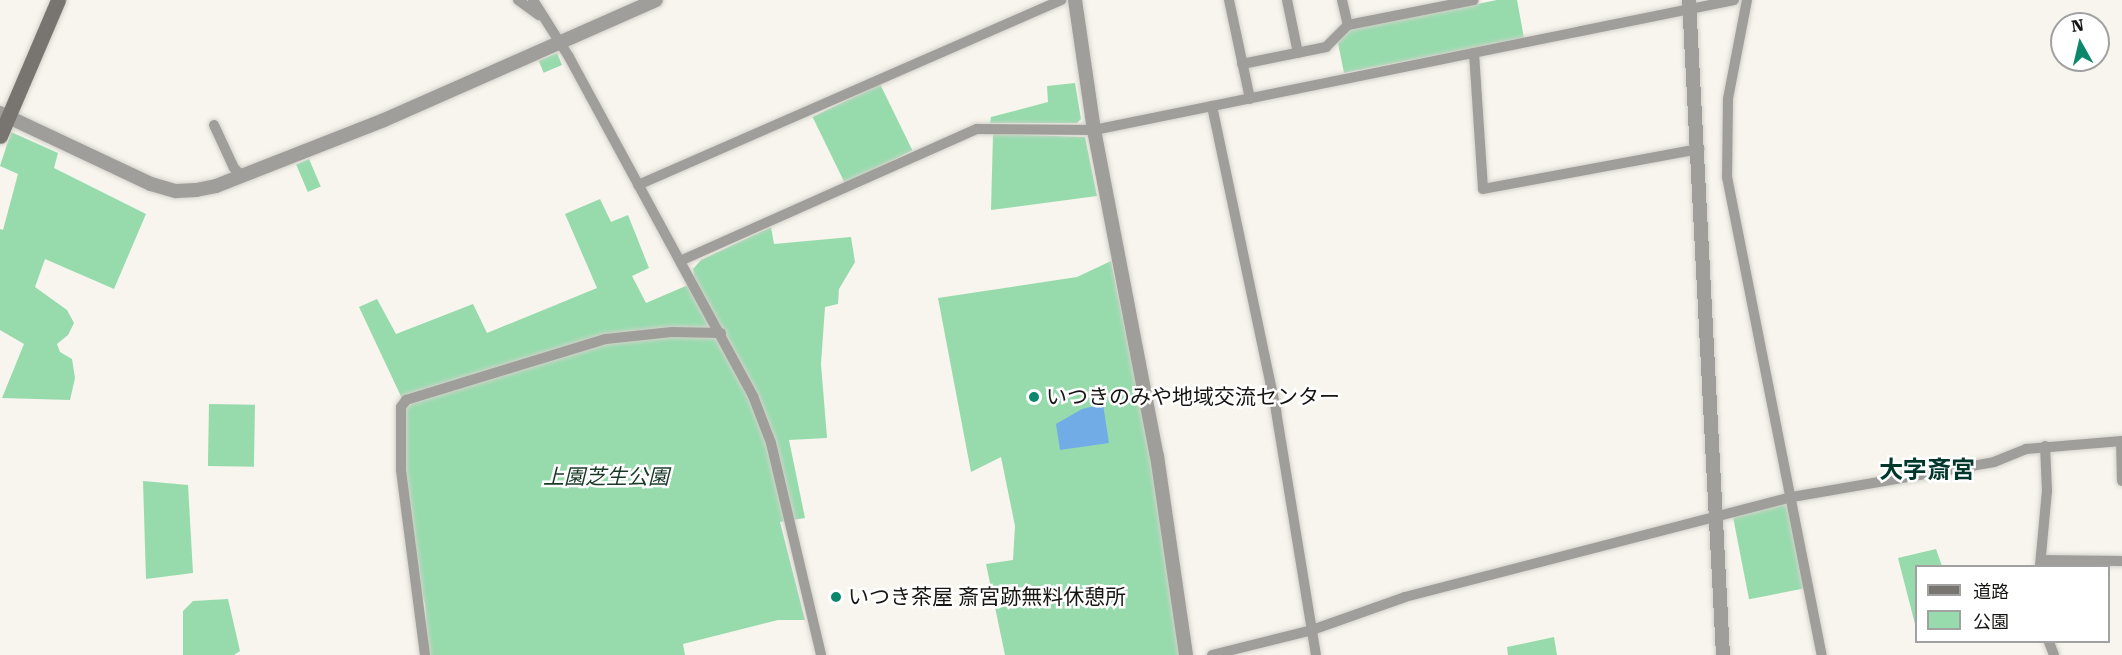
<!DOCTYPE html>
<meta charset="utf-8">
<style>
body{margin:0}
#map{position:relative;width:2122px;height:655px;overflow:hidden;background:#f7f5ed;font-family:"Roboto Serif","Noto Sans JP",serif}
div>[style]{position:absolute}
.green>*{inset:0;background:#97dbad;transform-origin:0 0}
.water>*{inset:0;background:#71ace7}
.roads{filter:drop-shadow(0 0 2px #d3d1ca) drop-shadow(0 0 2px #d3d1ca)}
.minor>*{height:10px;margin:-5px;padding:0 5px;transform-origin:5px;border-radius:5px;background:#a09e9b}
.tertiary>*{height:14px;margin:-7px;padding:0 7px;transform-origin:7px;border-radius:7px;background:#a09e9b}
.secondary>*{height:15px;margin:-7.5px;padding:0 7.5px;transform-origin:7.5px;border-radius:7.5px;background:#787570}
.dots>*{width:16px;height:16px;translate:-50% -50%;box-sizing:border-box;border:3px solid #fff;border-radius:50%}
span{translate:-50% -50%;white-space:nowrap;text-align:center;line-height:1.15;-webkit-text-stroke:5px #fff;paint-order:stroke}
.poi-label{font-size:21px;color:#161513}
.left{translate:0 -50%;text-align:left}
.park-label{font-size:21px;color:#183924;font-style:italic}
.quarter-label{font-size:24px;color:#00372a;font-weight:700}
.legend{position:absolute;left:1915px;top:565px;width:195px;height:78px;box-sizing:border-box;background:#fff;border:2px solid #a2a1a1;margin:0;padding:8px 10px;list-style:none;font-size:18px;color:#161513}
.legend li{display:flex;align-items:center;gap:12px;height:30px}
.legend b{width:30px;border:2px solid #a2a1a1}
.north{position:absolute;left:2050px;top:12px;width:60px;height:60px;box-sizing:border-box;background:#fff;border:2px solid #a2a1a1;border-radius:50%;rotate:352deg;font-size:16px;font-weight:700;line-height:24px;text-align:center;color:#161513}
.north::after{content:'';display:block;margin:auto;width:21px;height:27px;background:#0b886b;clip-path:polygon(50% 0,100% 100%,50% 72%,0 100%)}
</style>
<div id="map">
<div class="green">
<i style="clip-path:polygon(1497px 0,1517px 0,1524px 38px,1344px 73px,1338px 43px,1349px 30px)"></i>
<i style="left:557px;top:53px;width:13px;height:20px;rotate:67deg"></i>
<i style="clip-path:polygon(1075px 83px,1081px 119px,1077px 123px,990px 123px,991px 117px,1048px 102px,1047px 86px)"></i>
<i style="left:880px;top:84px;width:74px;height:75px;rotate:64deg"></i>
<i style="clip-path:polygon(11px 132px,58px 153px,54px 168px,146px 214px,114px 289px,45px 259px,35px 287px,67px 310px,74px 323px,68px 335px,57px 344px,60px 352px,72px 359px,75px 378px,70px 400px,2px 398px,24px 344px,0 330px,0 229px,3px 230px,18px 174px,0 166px)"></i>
<i style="clip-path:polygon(993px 134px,1085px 137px,1097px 196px,991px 210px)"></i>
<i style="left:309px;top:159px;width:30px;height:14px;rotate:67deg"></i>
<i style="clip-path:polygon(600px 199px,611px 222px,628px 215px,649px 268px,632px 276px,646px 303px,695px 282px,693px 269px,701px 260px,771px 227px,774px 244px,851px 237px,855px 262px,839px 289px,838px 304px,825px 307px,821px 364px,827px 438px,789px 440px,805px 518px,780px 522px,805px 620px,778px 620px,683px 644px,685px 655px,428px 655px,425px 604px,416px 571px,405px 471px,406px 407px,359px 307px,377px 299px,396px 334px,473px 304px,487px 333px,597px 288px,565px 214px)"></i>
<i style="clip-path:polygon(1111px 261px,1148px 441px,1181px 655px,1005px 655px,986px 564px,1013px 560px,1015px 526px,1001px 457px,971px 472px,938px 298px,1077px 277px)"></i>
<i style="left:209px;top:404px;width:46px;height:62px;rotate:1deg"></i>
<i style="clip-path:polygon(143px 481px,188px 485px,193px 573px,146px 579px)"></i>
<i style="left:1788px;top:501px;width:89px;height:57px;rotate:79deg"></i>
<i style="clip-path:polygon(1936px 549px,1942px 566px,1916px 566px,1916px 628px,1898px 558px)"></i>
<i style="clip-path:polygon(228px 599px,240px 651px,234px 655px,183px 655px,183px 611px,193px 601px)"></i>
<i style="clip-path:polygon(1554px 637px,1557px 655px,1508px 655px,1507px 647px)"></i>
</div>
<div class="water">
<i style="clip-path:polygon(1103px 404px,1109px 443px,1060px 450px,1056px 424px,1082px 409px)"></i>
</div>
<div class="roads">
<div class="minor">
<i style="left:518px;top:0;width:26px;rotate:36deg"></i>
<i style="left:533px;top:0;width:67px;rotate:57.7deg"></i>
<i style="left:569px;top:57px;width:386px;rotate:61.5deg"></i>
<i style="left:753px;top:396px;width:50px;rotate:69deg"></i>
<i style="left:771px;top:443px;width:218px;rotate:76.7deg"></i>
<i style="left:1229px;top:0;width:101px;rotate:78deg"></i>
<i style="left:1287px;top:0;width:54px;rotate:78.3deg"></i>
<i style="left:1342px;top:0;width:26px;rotate:77deg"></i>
<i style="left:1747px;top:0;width:101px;rotate:100.9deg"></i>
<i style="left:1728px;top:99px;width:78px;rotate:90.7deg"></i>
<i style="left:1727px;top:177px;width:487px;rotate:78.8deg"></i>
<i style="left:1474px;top:53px;width:136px;rotate:86.2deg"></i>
<i style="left:1483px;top:189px;width:220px;rotate:-10.5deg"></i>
<i style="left:1242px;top:64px;width:86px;rotate:-11.4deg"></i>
<i style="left:1326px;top:47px;width:31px;rotate:-45deg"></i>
<i style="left:1348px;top:25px;width:128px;rotate:-11.2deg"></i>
<i style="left:1212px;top:106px;width:312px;rotate:78.1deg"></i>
<i style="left:1276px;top:411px;width:247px;rotate:80.7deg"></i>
<i style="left:214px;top:125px;width:47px;rotate:65.1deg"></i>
<i style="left:234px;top:168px;width:11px;rotate:45deg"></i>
<i style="left:638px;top:185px;width:462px;rotate:-23.6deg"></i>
<i style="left:680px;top:261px;width:325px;rotate:-24deg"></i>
<i style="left:977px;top:129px;width:117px;rotate:0.5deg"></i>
<i style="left:1094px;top:130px;width:653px;rotate:-11.48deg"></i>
<i style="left:2121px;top:441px;width:40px;rotate:88.6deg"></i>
<i style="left:2041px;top:560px;width:81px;rotate:0.7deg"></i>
<i style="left:2040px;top:566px;width:75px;rotate:-84.7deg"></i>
<i style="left:2047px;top:491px;width:45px;rotate:-92.5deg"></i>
<i style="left:2049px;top:642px;width:14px;rotate:69deg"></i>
<i style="left:425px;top:655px;width:187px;rotate:-97.4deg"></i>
<i style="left:401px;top:470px;width:63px;rotate:-90deg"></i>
<i style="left:401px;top:407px;width:9px;rotate:-54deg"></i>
<i style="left:406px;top:400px;width:209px;rotate:-17deg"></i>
<i style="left:606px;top:339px;width:66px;rotate:-6.1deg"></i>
<i style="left:672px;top:332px;width:49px;rotate:1.2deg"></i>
<i style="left:1212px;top:655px;width:103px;rotate:-14deg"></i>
<i style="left:1312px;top:630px;width:99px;rotate:-19.5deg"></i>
<i style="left:1405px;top:597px;width:400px;rotate:-14.5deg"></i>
<i style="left:1792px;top:497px;width:205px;rotate:-9.8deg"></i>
<i style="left:1994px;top:462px;width:35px;rotate:-22deg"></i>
<i style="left:2026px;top:449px;width:96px;rotate:-4.8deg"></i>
</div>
<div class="tertiary">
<i style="left:1075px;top:0;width:131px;rotate:81.7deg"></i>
<i style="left:1094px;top:130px;width:332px;rotate:79.1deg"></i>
<i style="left:1157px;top:456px;width:201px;rotate:81.7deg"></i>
<i style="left:1689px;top:0;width:656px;rotate:87.03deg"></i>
<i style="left:0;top:113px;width:167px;rotate:25.2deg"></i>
<i style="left:151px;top:184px;width:26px;rotate:16deg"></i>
<i style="left:176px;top:191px;width:20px;rotate:-3deg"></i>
<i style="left:196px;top:190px;width:20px;rotate:-11deg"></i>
<i style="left:216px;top:186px;width:180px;rotate:-21.4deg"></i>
<i style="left:384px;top:120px;width:297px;rotate:-23.8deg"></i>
</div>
<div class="secondary">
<i style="left:0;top:136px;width:148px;rotate:-66.9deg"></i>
</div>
</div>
<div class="dots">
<i style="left:1034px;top:397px;background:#0b886b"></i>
<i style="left:836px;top:597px;background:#0b886b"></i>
</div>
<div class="poi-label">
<span class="left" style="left:1046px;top:397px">いつきのみや地域交流センター</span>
<span class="left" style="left:848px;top:597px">いつき茶屋 斎宮跡無料休憩所</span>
</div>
<div class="park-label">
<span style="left:606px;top:477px">上園芝生公園</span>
</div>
<div class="quarter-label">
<span style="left:1927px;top:471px">大字斎宮</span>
</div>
<ul class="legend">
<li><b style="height:8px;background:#787570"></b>道路</li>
<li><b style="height:16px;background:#97dbad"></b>公園</li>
</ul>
<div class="north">N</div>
</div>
